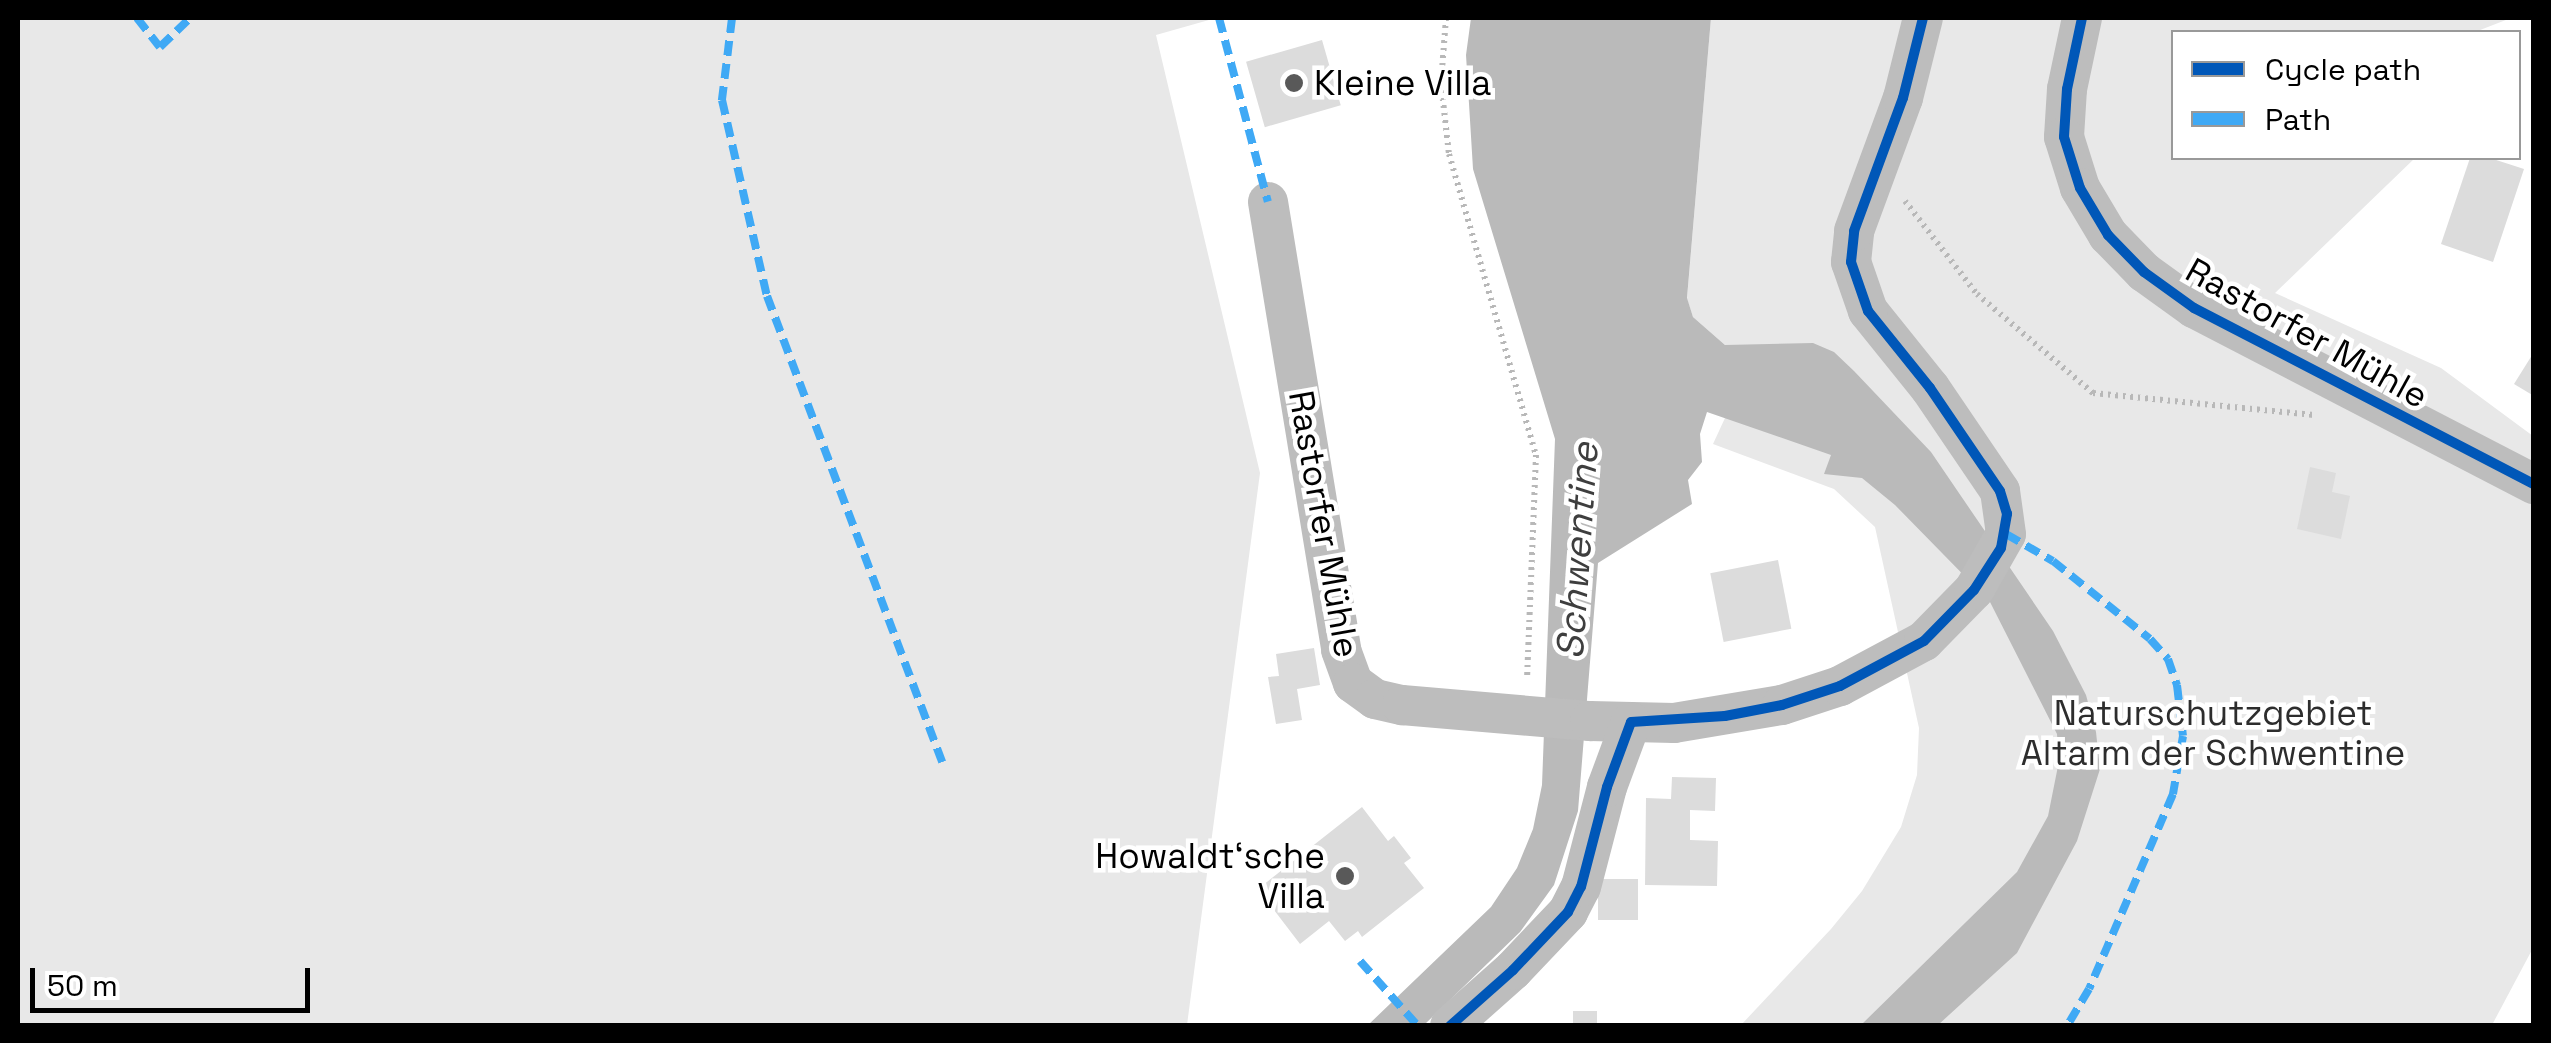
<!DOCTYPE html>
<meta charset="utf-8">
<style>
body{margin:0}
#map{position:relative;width:2551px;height:1043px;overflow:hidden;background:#fff;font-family:"Space Grotesk",sans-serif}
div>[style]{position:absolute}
.green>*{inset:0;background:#e8e8e8}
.water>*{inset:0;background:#bababa}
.building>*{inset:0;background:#dcdcdc;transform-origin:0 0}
.path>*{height:6px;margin-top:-3px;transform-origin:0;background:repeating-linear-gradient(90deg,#b8b8b8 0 2.5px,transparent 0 7.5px)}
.minor>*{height:40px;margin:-20px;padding:0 20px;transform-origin:20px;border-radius:20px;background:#bdbdbd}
.quiet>*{height:8px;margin-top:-4px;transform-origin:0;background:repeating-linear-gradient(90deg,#3fa9f5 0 15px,transparent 0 23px)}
.cycleway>*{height:10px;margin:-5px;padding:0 5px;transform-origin:5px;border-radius:5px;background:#0057b8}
.dots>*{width:28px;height:28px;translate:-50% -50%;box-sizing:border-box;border:5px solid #fff;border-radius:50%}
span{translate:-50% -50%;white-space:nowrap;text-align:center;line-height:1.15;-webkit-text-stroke:9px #fff;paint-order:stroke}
.poi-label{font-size:35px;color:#000}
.left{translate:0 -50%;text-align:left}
.right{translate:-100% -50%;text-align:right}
.street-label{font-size:35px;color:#000}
.park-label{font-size:35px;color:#2d2d2d}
.water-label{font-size:38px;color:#3e3e3e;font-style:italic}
.frame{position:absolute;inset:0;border:20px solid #000;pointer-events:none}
.legend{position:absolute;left:2171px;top:30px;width:350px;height:130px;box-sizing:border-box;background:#fff;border:2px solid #999;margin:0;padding:12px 18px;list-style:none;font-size:30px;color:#000}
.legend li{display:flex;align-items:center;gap:20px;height:50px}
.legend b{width:50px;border:2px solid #999}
.scale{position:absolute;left:30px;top:968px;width:280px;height:45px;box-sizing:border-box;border:5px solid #000;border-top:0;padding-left:12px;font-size:30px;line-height:35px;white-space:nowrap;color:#000;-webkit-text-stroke:8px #fff;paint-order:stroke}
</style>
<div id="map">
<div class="green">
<i style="clip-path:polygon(18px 18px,1216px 18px,1156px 35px,1260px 473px,1187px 1025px,18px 1025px)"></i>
<i style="clip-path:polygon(1711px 18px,2511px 18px,2475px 32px,2174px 32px,2174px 158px,2415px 158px,2275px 293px,2441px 368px,2533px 436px,2533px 948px,2492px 1025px,1741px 1025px,1831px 929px,1862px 891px,1901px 827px,1917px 775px,1919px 728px,1875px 527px,1834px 489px,1713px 444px,1725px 418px,1725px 345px,1693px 317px,1687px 299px)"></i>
</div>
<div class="water">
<i style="clip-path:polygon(1471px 18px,1711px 18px,1687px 298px,1693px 317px,1725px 345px,1813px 343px,1834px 352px,1854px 371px,1931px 452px,2053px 631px,2086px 695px,2096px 732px,2100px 769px,2077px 841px,2017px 953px,1938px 1025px,1861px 1025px,2017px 872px,2048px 816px,2059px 761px,2057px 734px,1990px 602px,1895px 505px,1862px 478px,1824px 474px,1831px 455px,1707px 412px,1700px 434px,1702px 462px,1688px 480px,1692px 504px,1598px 563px,1578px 811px,1554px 885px,1520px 932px,1424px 1025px,1367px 1026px,1491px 907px,1517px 868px,1533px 829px,1542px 785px,1555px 439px,1473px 169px,1466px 55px)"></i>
</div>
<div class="building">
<i style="left:1322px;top:40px;width:68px;height:79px;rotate:74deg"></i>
<i style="clip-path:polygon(2470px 158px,2490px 158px,2524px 169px,2493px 262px,2441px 244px)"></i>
<i style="clip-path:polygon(2534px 352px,2534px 396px,2514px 384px)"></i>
<i style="clip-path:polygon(2310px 467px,2336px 473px,2332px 492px,2350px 496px,2341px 539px,2297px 529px)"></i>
<i style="left:1778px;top:560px;width:70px;height:69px;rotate:79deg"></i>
<i style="clip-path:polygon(1314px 648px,1320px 685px,1297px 689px,1302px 720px,1276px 724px,1268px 677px,1279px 676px,1276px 654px)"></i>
<i style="clip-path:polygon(1672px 777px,1716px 778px,1715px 811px,1690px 810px,1690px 840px,1718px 841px,1717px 886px,1645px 885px,1646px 798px,1671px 799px)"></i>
<i style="clip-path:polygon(1362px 807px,1388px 841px,1394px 836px,1411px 858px,1404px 863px,1424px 888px,1362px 937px,1358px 931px,1345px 941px,1329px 921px,1300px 944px,1258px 889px)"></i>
<i style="left:1598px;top:879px;width:40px;height:41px"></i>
<i style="left:1573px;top:1011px;width:24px;height:15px"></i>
</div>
<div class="path">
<i style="left:1446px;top:18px;width:65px;rotate:94.4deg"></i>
<i style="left:1441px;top:83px;width:71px;rotate:83.6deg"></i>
<i style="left:1449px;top:154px;width:313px;rotate:73.9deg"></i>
<i style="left:1536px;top:455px;width:223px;rotate:92.3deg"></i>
<i style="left:1905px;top:201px;width:118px;rotate:52.3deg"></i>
<i style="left:1977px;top:294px;width:153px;rotate:40.5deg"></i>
<i style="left:2093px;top:393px;width:222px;rotate:5.7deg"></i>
</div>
<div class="minor">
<i style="left:2082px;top:18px;width:73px;rotate:101.9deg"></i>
<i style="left:2067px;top:89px;width:48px;rotate:93.6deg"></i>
<i style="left:2064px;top:137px;width:53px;rotate:72.6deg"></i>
<i style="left:2080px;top:188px;width:55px;rotate:59.2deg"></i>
<i style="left:2108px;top:235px;width:52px;rotate:45.8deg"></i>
<i style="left:2144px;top:272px;width:62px;rotate:35.8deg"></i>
<i style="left:2194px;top:308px;width:383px;rotate:27.4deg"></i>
<i style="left:1268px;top:202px;width:454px;rotate:80.7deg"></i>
<i style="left:1341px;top:650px;width:35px;rotate:70deg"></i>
<i style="left:1353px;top:683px;width:27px;rotate:36deg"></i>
<i style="left:1375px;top:699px;width:28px;rotate:13deg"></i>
<i style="left:1402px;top:705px;width:189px;rotate:4.9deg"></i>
<i style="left:1590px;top:721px;width:84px;rotate:1.4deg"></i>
<i style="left:1674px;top:723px;width:109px;rotate:-9.5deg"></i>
<i style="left:1782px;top:705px;width:61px;rotate:-18.1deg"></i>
<i style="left:1840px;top:686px;width:95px;rotate:-28.2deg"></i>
<i style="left:1924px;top:641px;width:71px;rotate:-45.6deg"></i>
<i style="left:1974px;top:590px;width:64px;rotate:-60.3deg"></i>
<i style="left:2006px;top:534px;width:43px;rotate:-97.9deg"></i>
<i style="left:2000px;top:491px;width:125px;rotate:-124.2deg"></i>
<i style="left:1930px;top:388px;width:99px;rotate:-128.8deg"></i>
<i style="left:1868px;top:311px;width:52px;rotate:-109.1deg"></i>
<i style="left:1851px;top:262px;width:31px;rotate:-84deg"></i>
<i style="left:1854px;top:231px;width:142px;rotate:-69.8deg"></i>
<i style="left:1903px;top:98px;width:82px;rotate:-76deg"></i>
<i style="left:1450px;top:1026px;width:84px;rotate:-41.6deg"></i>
<i style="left:1513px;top:970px;width:80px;rotate:-46.5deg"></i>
<i style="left:1568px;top:912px;width:28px;rotate:-63deg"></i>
<i style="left:1581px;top:887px;width:103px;rotate:-75.4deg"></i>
<i style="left:1607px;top:787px;width:69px;rotate:-69.7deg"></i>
</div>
<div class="quiet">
<i style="left:137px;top:18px;width:37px;rotate:52deg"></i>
<i style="left:160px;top:47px;width:42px;rotate:-44deg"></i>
<i style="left:732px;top:18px;width:83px;rotate:97deg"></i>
<i style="left:722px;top:100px;width:201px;rotate:77.1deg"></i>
<i style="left:767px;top:296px;width:498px;rotate:69.4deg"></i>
<i style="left:1219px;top:18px;width:190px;rotate:75.1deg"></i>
<i style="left:2006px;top:534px;width:54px;rotate:29.9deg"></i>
<i style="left:2053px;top:561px;width:124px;rotate:38.8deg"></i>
<i style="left:2150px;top:639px;width:27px;rotate:48deg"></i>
<i style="left:2168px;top:659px;width:28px;rotate:71deg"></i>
<i style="left:2177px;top:685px;width:51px;rotate:83.3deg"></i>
<i style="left:2183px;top:736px;width:59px;rotate:99.8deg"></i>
<i style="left:2173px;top:794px;width:212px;rotate:113.3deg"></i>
<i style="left:2089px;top:989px;width:43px;rotate:120.7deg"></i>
<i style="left:1360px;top:961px;width:87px;rotate:48.3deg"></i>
</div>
<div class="cycleway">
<i style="left:2082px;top:18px;width:73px;rotate:101.9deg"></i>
<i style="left:2067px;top:89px;width:48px;rotate:93.6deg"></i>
<i style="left:2064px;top:137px;width:53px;rotate:72.6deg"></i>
<i style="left:2080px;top:188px;width:55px;rotate:59.2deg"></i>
<i style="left:2108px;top:235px;width:52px;rotate:45.8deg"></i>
<i style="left:2144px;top:272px;width:62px;rotate:35.8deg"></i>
<i style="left:2194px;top:308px;width:383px;rotate:27.4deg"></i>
<i style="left:1450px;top:1026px;width:84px;rotate:-41.6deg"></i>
<i style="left:1513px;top:970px;width:80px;rotate:-46.5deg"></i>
<i style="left:1568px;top:912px;width:28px;rotate:-63deg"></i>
<i style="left:1581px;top:887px;width:103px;rotate:-75.4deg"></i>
<i style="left:1607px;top:787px;width:69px;rotate:-69.7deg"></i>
<i style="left:1631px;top:722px;width:94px;rotate:-3.7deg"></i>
<i style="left:1725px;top:716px;width:58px;rotate:-10.9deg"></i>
<i style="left:1782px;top:705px;width:61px;rotate:-18.1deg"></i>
<i style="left:1840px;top:686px;width:95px;rotate:-28.2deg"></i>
<i style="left:1924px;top:641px;width:71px;rotate:-45.6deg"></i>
<i style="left:1974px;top:590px;width:50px;rotate:-57.3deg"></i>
<i style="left:2001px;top:548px;width:35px;rotate:-80deg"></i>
<i style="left:2007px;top:514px;width:24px;rotate:-107deg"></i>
<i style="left:2000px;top:491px;width:125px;rotate:-124.2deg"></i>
<i style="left:1930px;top:388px;width:99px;rotate:-128.8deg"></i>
<i style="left:1868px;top:311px;width:52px;rotate:-109.1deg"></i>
<i style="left:1851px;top:262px;width:31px;rotate:-84deg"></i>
<i style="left:1854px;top:231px;width:142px;rotate:-69.8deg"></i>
<i style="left:1903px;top:98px;width:82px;rotate:-76deg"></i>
</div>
<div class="dots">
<i style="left:1294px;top:83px;background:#595959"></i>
<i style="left:1345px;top:876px;background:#595959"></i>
</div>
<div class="poi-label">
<span class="left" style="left:1314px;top:83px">Kleine Villa</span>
<span class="right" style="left:1325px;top:876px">Howaldt‘sche<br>Villa</span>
</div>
<div class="street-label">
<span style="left:2307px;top:333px;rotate:29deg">Rastorfer Mühle</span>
<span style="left:1324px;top:524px;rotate:80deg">Rastorfer Mühle</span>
</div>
<div class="park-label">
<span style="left:2213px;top:733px">Naturschutzgebiet<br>Altarm der Schwentine</span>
</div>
<div class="water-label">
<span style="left:1578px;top:551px;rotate:-86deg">Schwentine</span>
</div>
<div class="frame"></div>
<ul class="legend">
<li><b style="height:12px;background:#0057b8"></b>Cycle path</li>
<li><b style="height:12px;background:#3fa9f5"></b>Path</li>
</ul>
<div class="scale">50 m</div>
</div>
